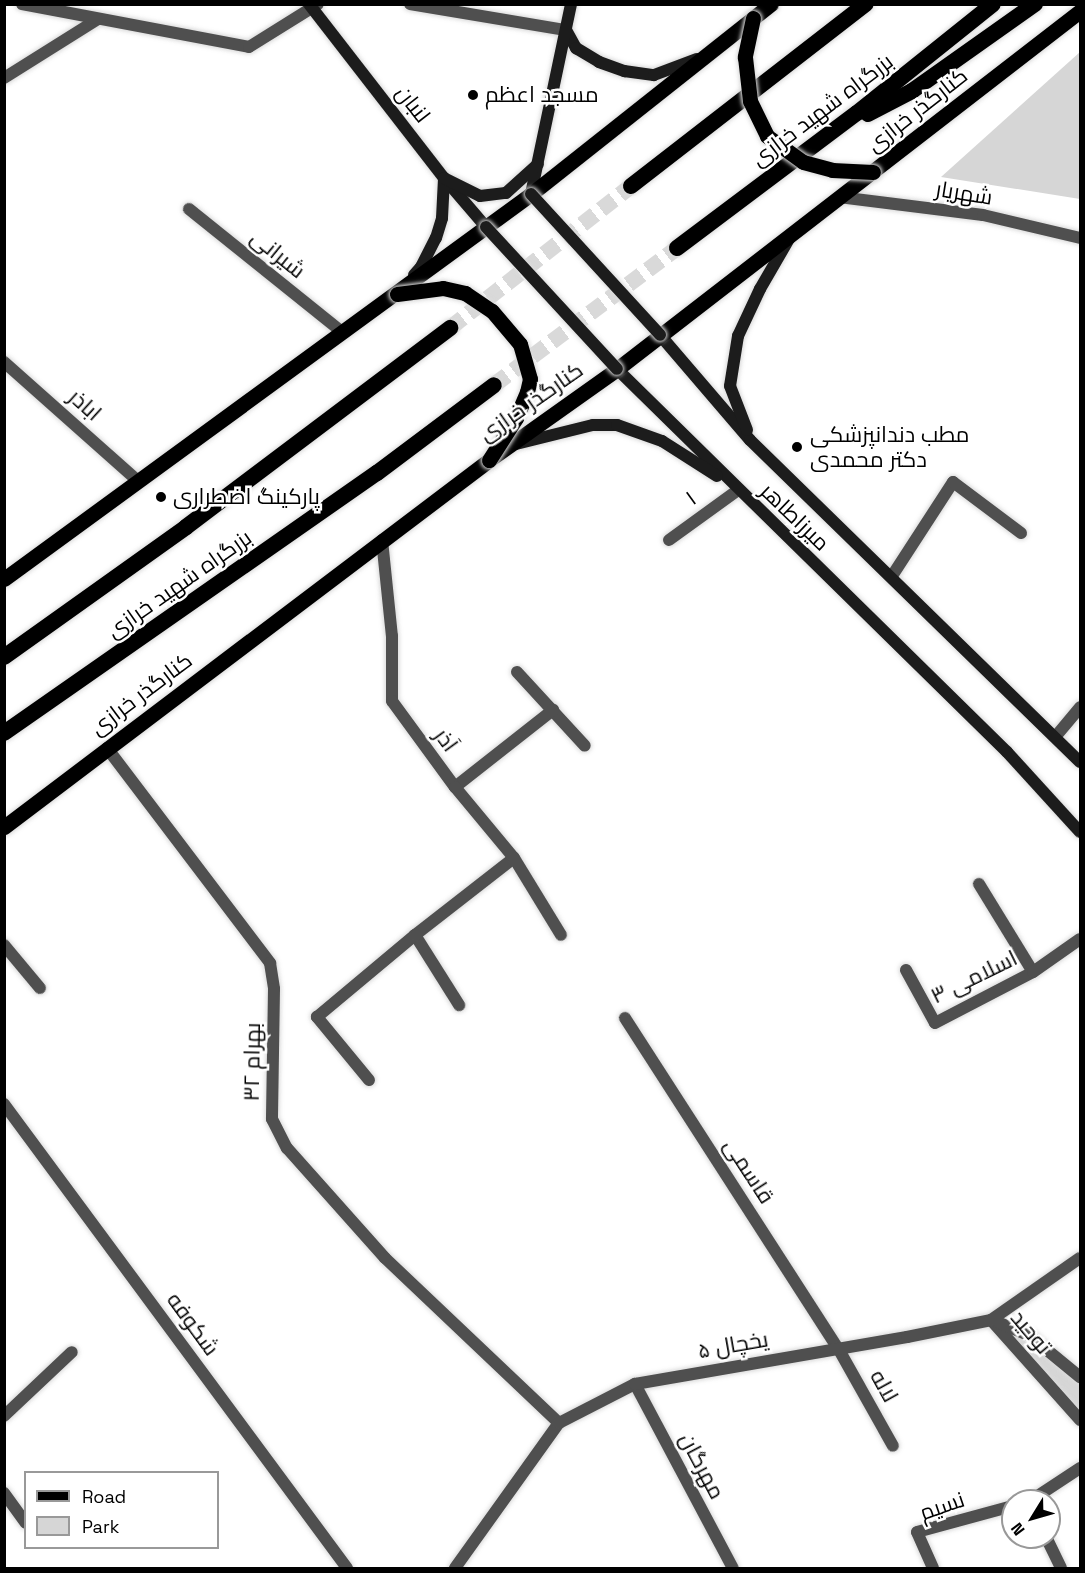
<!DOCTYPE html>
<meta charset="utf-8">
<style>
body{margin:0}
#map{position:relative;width:1085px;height:1573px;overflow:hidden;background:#fff;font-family:"Space Grotesk",Cairo,sans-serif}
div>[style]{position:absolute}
.green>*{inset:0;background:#d6d6d6}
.trunk-tunnel>*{height:16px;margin-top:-8px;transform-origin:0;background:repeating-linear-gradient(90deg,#d9d9d9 0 16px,transparent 0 24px)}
.roads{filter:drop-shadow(0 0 2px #dbdbdb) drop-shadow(0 0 2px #dbdbdb)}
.service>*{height:12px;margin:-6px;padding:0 6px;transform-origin:6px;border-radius:6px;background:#4f4f4f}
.minor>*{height:12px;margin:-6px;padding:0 6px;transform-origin:6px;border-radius:6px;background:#4f4f4f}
.tertiary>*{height:12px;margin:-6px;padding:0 6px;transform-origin:6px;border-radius:6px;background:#4f4f4f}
.secondary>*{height:12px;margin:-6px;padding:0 6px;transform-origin:6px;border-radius:6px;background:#1c1c1c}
.primary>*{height:15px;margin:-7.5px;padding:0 7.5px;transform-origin:7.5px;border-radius:7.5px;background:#000}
.trunk>*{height:16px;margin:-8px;padding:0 8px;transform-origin:8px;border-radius:8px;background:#000}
.bridges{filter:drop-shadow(0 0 2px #dbdbdb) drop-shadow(0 0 2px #dbdbdb)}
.secondary-bridge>*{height:12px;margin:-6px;padding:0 6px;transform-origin:6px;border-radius:6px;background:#1c1c1c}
.primary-bridge>*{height:15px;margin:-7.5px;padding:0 7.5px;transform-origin:7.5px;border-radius:7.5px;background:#000}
.dots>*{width:16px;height:16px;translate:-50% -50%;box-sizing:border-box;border:3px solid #fff;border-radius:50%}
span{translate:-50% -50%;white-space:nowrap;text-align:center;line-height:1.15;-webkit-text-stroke:5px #fff;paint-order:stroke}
.poi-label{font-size:22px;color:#000}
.left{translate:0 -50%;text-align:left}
.street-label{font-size:22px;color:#000}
.frame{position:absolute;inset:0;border:6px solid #000;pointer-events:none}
.legend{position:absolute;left:24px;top:1471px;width:195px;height:78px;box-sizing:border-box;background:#fff;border:2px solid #999;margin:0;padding:8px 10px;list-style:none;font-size:18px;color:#000}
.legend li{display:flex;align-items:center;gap:12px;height:30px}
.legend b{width:30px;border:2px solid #999}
.north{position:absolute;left:1001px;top:1489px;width:60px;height:60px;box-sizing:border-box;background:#fff;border:2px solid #999;border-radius:50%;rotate:233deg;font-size:16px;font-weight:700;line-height:24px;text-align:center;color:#000}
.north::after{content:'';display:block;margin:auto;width:21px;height:27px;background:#000;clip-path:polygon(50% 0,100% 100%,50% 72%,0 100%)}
</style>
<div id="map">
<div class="green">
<i style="clip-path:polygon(1080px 52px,1080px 199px,941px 177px)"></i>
<i style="clip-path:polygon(1007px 1333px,1029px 1341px,1080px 1384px,1080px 1411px)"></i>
</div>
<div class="trunk-tunnel">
<i style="left:450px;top:328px;width:230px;rotate:-38.1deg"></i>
<i style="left:494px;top:385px;width:229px;rotate:-36.8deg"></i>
</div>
<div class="roads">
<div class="service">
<i style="left:189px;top:209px;width:195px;rotate:38.8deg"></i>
<i style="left:4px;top:362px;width:178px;rotate:41.6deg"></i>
<i style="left:669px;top:540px;width:85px;rotate:-35.9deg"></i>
<i style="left:892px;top:576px;width:112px;rotate:-57deg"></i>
<i style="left:953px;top:482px;width:85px;rotate:36.9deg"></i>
<i style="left:517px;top:672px;width:100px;rotate:47.4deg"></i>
<i style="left:455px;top:787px;width:125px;rotate:-38.2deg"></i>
<i style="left:415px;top:935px;width:83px;rotate:57.8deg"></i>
<i style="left:625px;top:1018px;width:393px;rotate:57.2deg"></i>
<i style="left:838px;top:1348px;width:112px;rotate:60.7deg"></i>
<i style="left:369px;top:1080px;width:82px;rotate:-129.5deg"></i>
<i style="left:317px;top:1017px;width:128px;rotate:-39.9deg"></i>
<i style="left:415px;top:935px;width:125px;rotate:-37.9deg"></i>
<i style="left:635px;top:1384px;width:208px;rotate:62deg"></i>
<i style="left:1030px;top:1501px;width:60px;rotate:-33.4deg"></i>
<i style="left:1046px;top:1537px;width:34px;rotate:64deg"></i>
<i style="left:933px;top:1568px;width:39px;rotate:-114deg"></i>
<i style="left:917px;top:1532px;width:99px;rotate:-15.2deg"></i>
</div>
<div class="minor">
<i style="left:4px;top:78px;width:111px;rotate:-32.1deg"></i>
<i style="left:839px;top:197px;width:145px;rotate:7.1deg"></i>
<i style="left:983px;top:215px;width:100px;rotate:13.3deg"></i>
<i style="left:382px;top:540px;width:97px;rotate:84.1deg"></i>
<i style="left:392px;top:636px;width:65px;rotate:90deg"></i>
<i style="left:392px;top:701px;width:107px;rotate:53.8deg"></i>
<i style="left:455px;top:787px;width:92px;rotate:50.3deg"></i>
<i style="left:514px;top:858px;width:90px;rotate:58.6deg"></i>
<i style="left:1056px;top:736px;width:38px;rotate:-50deg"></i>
<i style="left:107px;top:748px;width:270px;rotate:52.8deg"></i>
<i style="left:270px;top:963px;width:26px;rotate:81deg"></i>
<i style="left:274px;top:989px;width:130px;rotate:90.9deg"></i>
<i style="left:272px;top:1119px;width:33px;rotate:63deg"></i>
<i style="left:287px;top:1148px;width:147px;rotate:48.3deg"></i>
<i style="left:385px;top:1258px;width:240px;rotate:43.5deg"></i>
<i style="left:979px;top:884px;width:103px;rotate:58.5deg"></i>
<i style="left:4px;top:945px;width:56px;rotate:50.1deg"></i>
<i style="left:906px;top:970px;width:60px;rotate:61.3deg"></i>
<i style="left:935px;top:1023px;width:110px;rotate:-27.5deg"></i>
<i style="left:1033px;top:972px;width:57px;rotate:-35.1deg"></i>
<i style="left:4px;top:1104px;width:577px;rotate:53.53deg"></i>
<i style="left:991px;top:1320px;width:134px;rotate:48.3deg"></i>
<i style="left:995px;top:1321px;width:38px;rotate:23deg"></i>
<i style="left:1030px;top:1336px;width:65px;rotate:39.4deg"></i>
<i style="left:4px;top:1416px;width:93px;rotate:-43.3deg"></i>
<i style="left:4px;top:1493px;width:37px;rotate:54deg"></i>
<i style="left:455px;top:1568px;width:178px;rotate:-54.4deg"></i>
<i style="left:559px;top:1423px;width:85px;rotate:-27.2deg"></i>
<i style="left:635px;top:1384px;width:276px;rotate:-9.8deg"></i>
<i style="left:907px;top:1337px;width:86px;rotate:-11.4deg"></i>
<i style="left:991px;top:1320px;width:108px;rotate:-34.9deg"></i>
</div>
<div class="tertiary">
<i style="left:22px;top:4px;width:231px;rotate:10.7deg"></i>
<i style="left:249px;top:47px;width:81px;rotate:-31.9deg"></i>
<i style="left:410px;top:4px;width:158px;rotate:9.5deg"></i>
</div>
<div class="secondary">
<i style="left:309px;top:4px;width:220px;rotate:52.2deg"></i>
<i style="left:444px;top:178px;width:65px;rotate:49.4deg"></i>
<i style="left:566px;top:30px;width:21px;rotate:61deg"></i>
<i style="left:576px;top:48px;width:27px;rotate:31deg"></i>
<i style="left:599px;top:62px;width:27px;rotate:20deg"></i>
<i style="left:624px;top:71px;width:30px;rotate:8deg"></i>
<i style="left:654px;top:75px;width:46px;rotate:-20.4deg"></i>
<i style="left:531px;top:194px;width:194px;rotate:-78.1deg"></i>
<i style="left:414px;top:275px;width:11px;rotate:-49deg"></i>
<i style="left:421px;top:267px;width:33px;rotate:-63deg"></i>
<i style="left:436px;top:238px;width:21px;rotate:-73deg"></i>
<i style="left:442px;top:218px;width:40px;rotate:-87.1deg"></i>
<i style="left:444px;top:178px;width:40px;rotate:26.6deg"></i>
<i style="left:480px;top:196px;width:26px;rotate:-7deg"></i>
<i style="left:506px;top:193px;width:43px;rotate:-42.2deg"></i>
<i style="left:660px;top:335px;width:138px;rotate:49.4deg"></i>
<i style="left:750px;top:440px;width:461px;rotate:44.3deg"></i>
<i style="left:617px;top:369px;width:547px;rotate:44.48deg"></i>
<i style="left:1007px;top:752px;width:108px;rotate:47.6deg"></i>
<i style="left:747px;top:430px;width:47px;rotate:-111.1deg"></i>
<i style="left:730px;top:386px;width:51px;rotate:-80.9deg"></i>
<i style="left:738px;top:336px;width:52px;rotate:-64.9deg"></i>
<i style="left:760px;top:289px;width:58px;rotate:-59.9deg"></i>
<i style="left:516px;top:444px;width:79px;rotate:-13.9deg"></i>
<i style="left:593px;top:425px;width:24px"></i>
<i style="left:617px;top:425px;width:48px;rotate:19.6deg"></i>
<i style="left:662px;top:441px;width:65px;rotate:32.5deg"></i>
</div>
<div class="primary">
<i style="left:4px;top:579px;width:653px;rotate:-36.15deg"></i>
<i style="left:531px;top:194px;width:306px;rotate:-38.4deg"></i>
<i style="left:4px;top:827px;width:608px;rotate:-37.11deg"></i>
<i style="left:489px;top:460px;width:157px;rotate:-35.4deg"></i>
<i style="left:617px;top:369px;width:585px;rotate:-37.71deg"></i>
</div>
<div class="trunk">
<i style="left:868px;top:114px;width:50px;rotate:-27.6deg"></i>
<i style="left:912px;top:91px;width:151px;rotate:-35.3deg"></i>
<i style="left:631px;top:186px;width:297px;rotate:-37.8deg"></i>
<i style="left:677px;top:248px;width:225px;rotate:-36.9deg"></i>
<i style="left:857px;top:113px;width:174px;rotate:-38.7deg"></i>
<i style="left:4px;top:657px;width:224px;rotate:-35.5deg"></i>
<i style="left:186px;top:527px;width:331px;rotate:-37deg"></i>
<i style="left:4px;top:733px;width:455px;rotate:-34.9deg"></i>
<i style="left:377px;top:473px;width:146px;rotate:-36.9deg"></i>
</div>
</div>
<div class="bridges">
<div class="secondary-bridge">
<i style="left:531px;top:194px;width:191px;rotate:47.5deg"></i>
<i style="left:486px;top:227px;width:193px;rotate:47.3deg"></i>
</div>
<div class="primary-bridge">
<i style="left:753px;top:18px;width:40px;rotate:102deg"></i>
<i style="left:745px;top:57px;width:44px;rotate:83.5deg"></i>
<i style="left:750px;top:101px;width:39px;rotate:64deg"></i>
<i style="left:767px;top:136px;width:44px;rotate:35.8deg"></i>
<i style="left:803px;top:162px;width:30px;rotate:15deg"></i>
<i style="left:832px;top:170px;width:41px;rotate:2.8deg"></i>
<i style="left:397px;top:294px;width:46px;rotate:-7.4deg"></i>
<i style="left:443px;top:288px;width:23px;rotate:13deg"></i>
<i style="left:465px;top:293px;width:32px;rotate:34deg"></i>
<i style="left:492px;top:311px;width:43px;rotate:49.7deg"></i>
<i style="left:520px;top:344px;width:36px;rotate:74deg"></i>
<i style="left:530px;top:379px;width:13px;rotate:103deg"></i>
<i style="left:527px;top:392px;width:28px;rotate:113deg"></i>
<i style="left:516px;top:418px;width:50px;rotate:122.7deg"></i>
</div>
</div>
<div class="dots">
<i style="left:473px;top:95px;background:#000"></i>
<i style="left:797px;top:447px;background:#000"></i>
<i style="left:161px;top:497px;background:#000"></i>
</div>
<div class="poi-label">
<span class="left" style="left:485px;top:95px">مسجد اعظم</span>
<span class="left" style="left:810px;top:447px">مطب دندانپزشکی<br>دکتر محمدی</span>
<span class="left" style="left:173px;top:497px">پارکینگ اضطراری</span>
</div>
<div class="street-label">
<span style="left:413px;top:104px;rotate:52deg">لنبان</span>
<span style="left:822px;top:110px;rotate:-37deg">بزرگراه شهید خرازی</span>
<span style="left:917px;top:110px;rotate:-38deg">کنارگذر خرازی</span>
<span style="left:964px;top:193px;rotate:9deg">شهریار</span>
<span style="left:278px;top:254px;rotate:39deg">شیرانی</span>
<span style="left:531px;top:402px;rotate:-35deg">کنارگذر خرازی</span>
<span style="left:85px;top:405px;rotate:42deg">اباذر</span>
<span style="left:691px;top:498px;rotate:-36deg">۱</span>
<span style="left:795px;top:517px;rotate:44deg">میرزاطاهر</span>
<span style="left:179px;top:584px;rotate:-35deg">بزرگراه شهید خرازی</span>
<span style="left:141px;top:694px;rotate:-37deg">کنارگذر خرازی</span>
<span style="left:446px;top:740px;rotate:54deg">آذر</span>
<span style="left:974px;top:977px;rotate:-26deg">اسلامی ۳</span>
<span style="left:252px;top:1062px;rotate:-89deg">بهرام ۳۲</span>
<span style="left:749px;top:1171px;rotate:57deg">قاسمی</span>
<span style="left:193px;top:1324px;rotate:54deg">شکوفه</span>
<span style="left:1031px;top:1332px;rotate:50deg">توحید</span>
<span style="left:733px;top:1345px;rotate:-10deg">یخچال ۵</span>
<span style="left:884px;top:1386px;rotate:61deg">لاله</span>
<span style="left:702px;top:1466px;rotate:62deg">مهرگان</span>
<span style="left:942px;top:1506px;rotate:-19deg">نسیم</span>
</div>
<div class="frame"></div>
<ul class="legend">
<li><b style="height:8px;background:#000"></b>Road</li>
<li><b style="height:16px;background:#d6d6d6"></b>Park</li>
</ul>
<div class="north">N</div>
</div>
